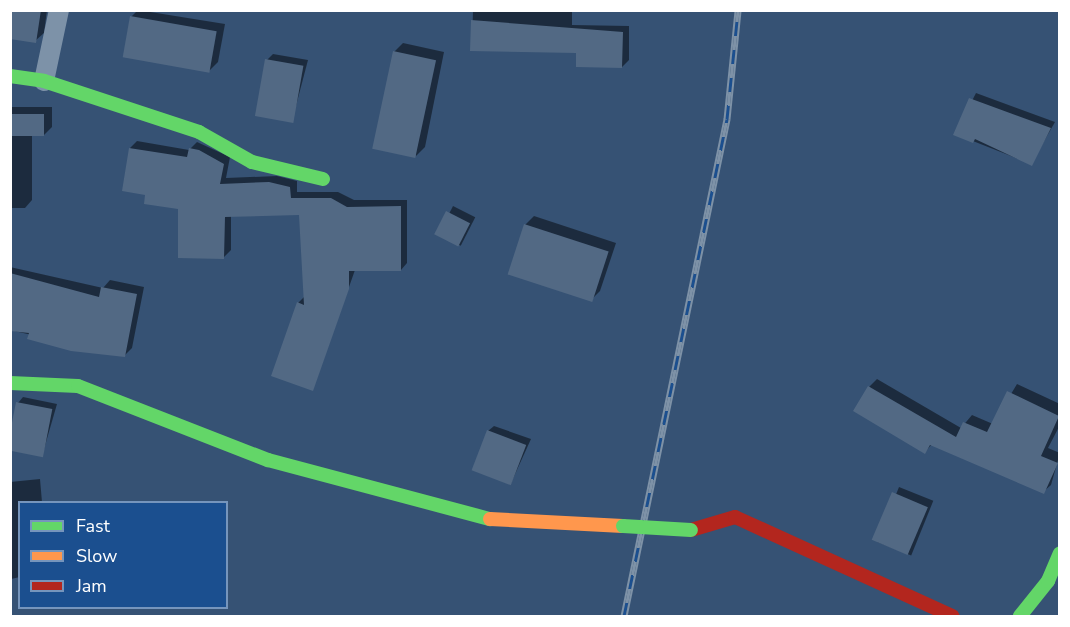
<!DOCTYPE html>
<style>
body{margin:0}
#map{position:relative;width:1070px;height:627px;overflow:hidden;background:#365274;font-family:"Nunito Sans",sans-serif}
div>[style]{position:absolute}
.shadow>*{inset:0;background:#0007;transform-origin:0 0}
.building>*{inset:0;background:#526984;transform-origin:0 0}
.street>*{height:20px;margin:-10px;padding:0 10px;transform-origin:10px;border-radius:10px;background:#7d92a8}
.fast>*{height:14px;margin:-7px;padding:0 7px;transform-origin:7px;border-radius:7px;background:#63d668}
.slow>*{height:14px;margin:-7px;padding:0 7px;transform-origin:7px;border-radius:7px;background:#ff974d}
.jam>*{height:14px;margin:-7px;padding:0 7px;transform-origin:7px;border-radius:7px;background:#b3261e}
.rail>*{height:7px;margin-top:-3.5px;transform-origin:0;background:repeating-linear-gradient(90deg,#1b4f8f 0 14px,#7e92a7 0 28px);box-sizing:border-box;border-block:2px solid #7e92a7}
.fast-bridge>*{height:14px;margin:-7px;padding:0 7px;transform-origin:7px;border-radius:7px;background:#63d668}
span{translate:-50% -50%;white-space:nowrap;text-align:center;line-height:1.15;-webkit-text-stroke:5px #1b4f8f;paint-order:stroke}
.frame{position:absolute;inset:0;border:12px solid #fff;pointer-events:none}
.legend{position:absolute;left:18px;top:501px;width:210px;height:108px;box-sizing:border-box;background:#1b4f8f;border:2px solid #7695bc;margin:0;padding:8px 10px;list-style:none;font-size:18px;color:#fff}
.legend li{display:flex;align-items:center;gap:12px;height:30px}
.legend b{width:30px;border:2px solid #7695bc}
</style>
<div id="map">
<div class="shadow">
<i style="clip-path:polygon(10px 10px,47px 10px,44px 33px,35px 41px)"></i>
<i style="clip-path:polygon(138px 10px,225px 24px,218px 62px,209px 71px,131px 17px)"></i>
<i style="clip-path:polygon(473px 10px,572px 10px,572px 25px,629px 26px,629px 60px,622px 67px,578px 52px,472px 49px)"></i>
<i style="clip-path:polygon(403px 43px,444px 52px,425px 147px,416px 156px,394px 52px)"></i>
<i style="clip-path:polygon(273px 54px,308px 60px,292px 121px,267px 60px)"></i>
<i style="clip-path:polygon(976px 93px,1055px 122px,1031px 164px,955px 134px)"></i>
<i style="clip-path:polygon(10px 107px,52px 107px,52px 127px,44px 135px,32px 135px,32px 200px,25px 208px,10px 208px)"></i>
<i style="clip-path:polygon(137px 141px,189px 150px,197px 142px,230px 157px,226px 178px,277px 176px,297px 181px,297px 192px,338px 192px,354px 200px,407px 200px,407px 263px,401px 270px,355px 270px,313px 389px,298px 303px,305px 296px,301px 213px,231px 215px,231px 250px,224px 257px,180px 208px,146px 194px,130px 148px)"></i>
<i style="left:453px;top:206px;width:25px;height:32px;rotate:27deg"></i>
<i style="clip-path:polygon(534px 216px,616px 243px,600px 291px,592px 299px,525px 225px)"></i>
<i style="clip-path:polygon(10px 267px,103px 288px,110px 280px,144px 287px,132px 348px,124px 356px,10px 330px)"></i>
<i style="clip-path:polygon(877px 379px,961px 428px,972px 415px,993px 424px,1017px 384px,1060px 404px,1060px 425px,1048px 448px,1060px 453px,1051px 485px,1043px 492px,932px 444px,925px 452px,869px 387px)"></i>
<i style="clip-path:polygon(23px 397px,57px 404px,42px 456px,10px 450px,18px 403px)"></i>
<i style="clip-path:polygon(494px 426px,531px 439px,511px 483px,488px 431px)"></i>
<i style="clip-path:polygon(40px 479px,42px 502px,20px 502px,20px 577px,11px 579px,10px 482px)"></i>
<i style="left:899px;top:487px;width:37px;height:59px;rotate:22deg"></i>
</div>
<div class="building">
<i style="clip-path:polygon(10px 10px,41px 10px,36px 43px,10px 39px)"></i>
<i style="left:130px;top:16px;width:88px;height:42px;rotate:10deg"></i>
<i style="clip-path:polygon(471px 20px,623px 32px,622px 68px,576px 67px,576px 53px,470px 51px)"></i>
<i style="left:393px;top:51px;width:44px;height:100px;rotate:12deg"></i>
<i style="left:265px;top:59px;width:39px;height:58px;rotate:10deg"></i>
<i style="clip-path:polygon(969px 98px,1051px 128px,1032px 166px,975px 139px,973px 143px,953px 135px)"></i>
<i style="left:10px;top:114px;width:34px;height:22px"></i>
<i style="clip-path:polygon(129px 148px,187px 157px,189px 148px,199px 150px,224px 164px,220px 184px,269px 182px,290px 187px,291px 198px,331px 198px,347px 207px,401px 206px,401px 271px,349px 271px,349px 289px,313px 391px,271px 376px,297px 302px,304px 305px,299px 215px,225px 217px,224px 259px,178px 258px,178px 209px,144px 204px,145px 195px,122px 191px)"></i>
<i style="left:446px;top:211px;width:27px;height:26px;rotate:27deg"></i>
<i style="left:524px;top:224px;width:89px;height:53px;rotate:18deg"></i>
<i style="clip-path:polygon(10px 273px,99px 297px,101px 287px,137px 294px,125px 357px,71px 351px,27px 339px,29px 333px,10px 331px)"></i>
<i style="clip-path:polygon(868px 386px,956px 437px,963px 422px,987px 432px,1007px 391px,1059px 416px,1041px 456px,1058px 463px,1044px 494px,930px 445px,925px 454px,853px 411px)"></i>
<i style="left:16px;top:402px;width:37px;height:49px;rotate:11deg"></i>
<i style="left:487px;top:430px;width:42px;height:43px;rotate:21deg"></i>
<i style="left:892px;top:492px;width:39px;height:52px;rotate:23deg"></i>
</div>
<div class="street">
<i style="left:44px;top:81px;width:73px;rotate:-78.1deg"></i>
</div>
<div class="fast">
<i style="left:10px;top:76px;width:34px;rotate:8deg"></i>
<i style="left:44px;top:81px;width:163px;rotate:18.2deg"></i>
<i style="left:199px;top:132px;width:61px;rotate:29.5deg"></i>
<i style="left:252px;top:162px;width:73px;rotate:13.5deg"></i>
<i style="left:10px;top:383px;width:68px;rotate:2.5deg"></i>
<i style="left:78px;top:386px;width:204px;rotate:21.3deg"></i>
<i style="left:268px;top:460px;width:230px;rotate:14.9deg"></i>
<i style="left:1020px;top:616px;width:45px;rotate:-51.3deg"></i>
<i style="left:1048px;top:581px;width:30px;rotate:-67deg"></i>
</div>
<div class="slow">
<i style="left:490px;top:519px;width:133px;rotate:3deg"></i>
</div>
<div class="jam">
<i style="left:691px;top:530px;width:46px;rotate:-16.5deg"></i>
<i style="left:735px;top:517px;width:239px;rotate:24.5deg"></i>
</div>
<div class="rail">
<i style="left:624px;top:616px;width:508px;rotate:-78.29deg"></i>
<i style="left:727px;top:119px;width:110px;rotate:-84.2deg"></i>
</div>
<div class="fast-bridge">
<i style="left:623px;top:526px;width:68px;rotate:3.4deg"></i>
</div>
<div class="frame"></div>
<ul class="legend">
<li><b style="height:8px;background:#63d668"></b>Fast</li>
<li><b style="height:8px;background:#ff974d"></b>Slow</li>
<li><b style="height:8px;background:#b3261e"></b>Jam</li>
</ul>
</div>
